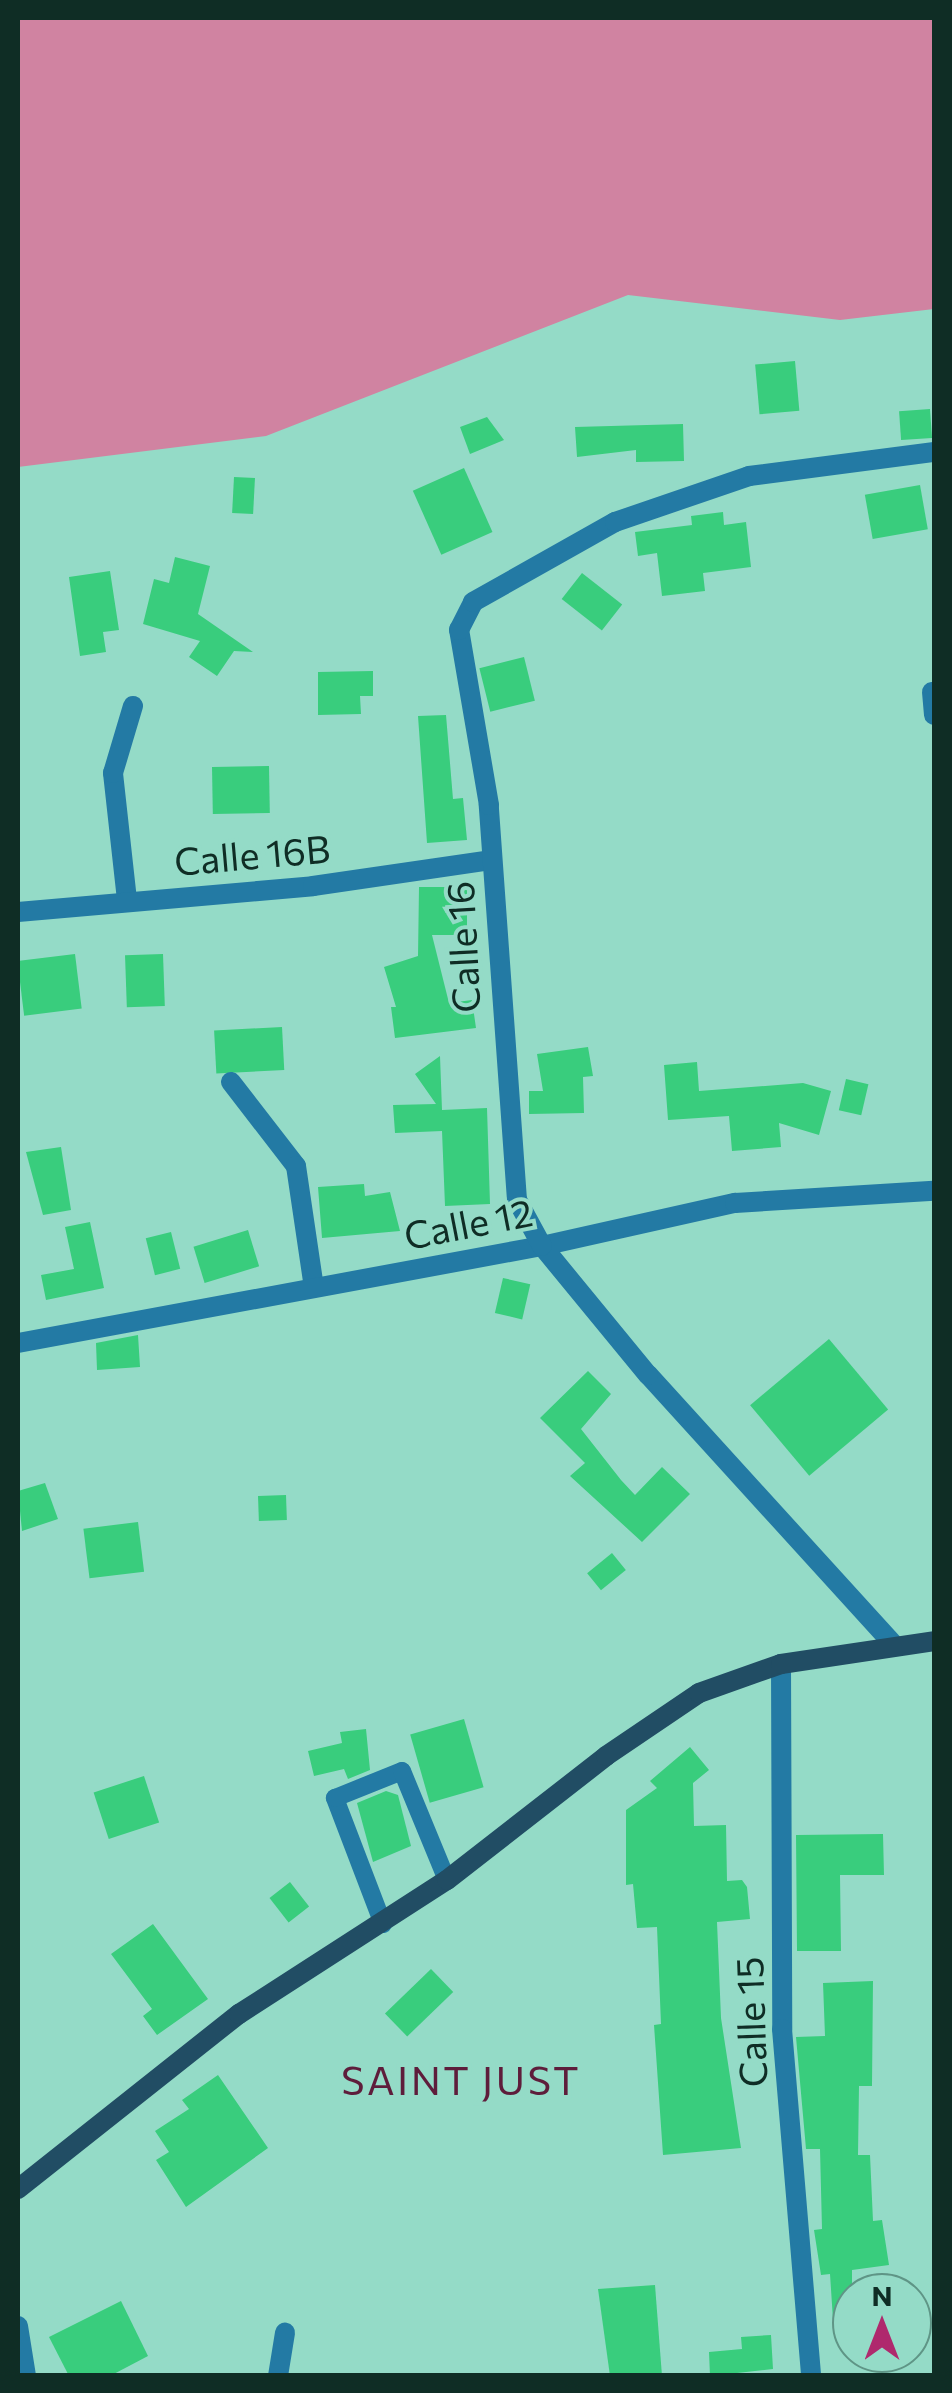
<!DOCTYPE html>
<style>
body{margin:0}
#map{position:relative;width:952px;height:2393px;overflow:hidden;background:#94dbc7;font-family:Commissioner,sans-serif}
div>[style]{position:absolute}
.green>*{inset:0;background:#d083a1}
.building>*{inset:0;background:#39cd7d;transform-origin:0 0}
.lane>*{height:18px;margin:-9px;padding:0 9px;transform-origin:9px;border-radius:9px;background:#237aa4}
.street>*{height:20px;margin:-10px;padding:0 10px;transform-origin:10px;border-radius:10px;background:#237aa4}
.secondary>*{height:20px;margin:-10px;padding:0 10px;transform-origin:10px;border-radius:10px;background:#214d64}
span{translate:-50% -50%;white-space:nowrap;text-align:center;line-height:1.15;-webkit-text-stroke:8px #94dbc7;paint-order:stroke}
.street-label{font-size:38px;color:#0f2d25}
.neighbourhood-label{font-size:40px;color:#5e1d3b;letter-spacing:2.5px}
.frame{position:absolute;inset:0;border:20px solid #0f2d25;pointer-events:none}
.north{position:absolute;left:832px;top:2273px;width:100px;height:100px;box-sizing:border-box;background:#94dbc7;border:2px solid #5f9586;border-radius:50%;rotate:0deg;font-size:28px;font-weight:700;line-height:40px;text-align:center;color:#0f2d25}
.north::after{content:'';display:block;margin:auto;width:35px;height:45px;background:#af296d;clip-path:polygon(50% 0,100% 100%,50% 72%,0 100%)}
</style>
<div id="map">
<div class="green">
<i style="clip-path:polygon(18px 18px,934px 18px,934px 309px,840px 320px,628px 295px,266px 436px,18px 467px)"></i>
</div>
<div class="building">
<i style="left:795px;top:361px;width:50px;height:40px;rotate:85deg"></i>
<i style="left:930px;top:409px;width:29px;height:31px;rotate:86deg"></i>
<i style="clip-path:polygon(487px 417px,504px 440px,470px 454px,460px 427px)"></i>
<i style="clip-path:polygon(683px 424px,684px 461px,636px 462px,636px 450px,577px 457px,575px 427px)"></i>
<i style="left:464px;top:468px;width:70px;height:56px;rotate:66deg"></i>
<i style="left:234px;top:477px;width:21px;height:36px;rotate:3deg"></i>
<i style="left:920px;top:485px;width:45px;height:56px;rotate:80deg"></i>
<i style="clip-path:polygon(723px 512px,724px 525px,746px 522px,751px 567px,703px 573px,705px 591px,662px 596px,657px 553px,638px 556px,635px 532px,692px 525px,691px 516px)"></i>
<i style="clip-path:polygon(175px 557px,210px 566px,198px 614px,253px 652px,234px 651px,217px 676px,189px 657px,200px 641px,143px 624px,154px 579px,169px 583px)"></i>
<i style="clip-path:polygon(110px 571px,119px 630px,103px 632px,106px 652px,80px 656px,69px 577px)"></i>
<i style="left:582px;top:573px;width:51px;height:33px;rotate:38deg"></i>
<i style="left:524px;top:657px;width:45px;height:46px;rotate:76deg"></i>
<i style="clip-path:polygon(373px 671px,373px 696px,360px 696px,361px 714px,318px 715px,318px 672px)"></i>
<i style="clip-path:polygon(446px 715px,453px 799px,463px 798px,467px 840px,427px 843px,418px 716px)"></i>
<i style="left:269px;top:766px;width:47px;height:57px;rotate:89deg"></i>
<i style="clip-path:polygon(419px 887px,467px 887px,467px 935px,432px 935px,449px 1003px,472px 1000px,476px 1028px,395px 1038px,391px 1007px,396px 1007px,384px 967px,418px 956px)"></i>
<i style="left:75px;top:954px;width:55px;height:58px;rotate:83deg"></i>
<i style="left:163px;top:954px;width:52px;height:38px;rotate:88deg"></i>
<i style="left:282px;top:1027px;width:43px;height:68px;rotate:87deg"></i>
<i style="clip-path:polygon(588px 1047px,593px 1076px,583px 1077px,584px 1113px,529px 1114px,529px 1091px,543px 1091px,537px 1054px)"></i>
<i style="clip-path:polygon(440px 1056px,442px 1110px,487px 1108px,490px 1204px,445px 1206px,442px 1131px,395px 1133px,393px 1105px,436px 1104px,415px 1074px)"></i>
<i style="clip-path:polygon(697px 1062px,699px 1091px,803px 1083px,831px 1091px,819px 1135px,779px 1123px,781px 1147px,732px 1151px,729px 1116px,668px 1120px,664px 1065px)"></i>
<i style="left:846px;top:1079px;width:23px;height:32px;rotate:13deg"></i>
<i style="clip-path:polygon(61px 1147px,71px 1210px,43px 1215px,26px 1152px)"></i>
<i style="clip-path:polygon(364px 1184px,365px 1196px,390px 1192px,400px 1231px,322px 1238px,318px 1187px)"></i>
<i style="clip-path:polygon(90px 1222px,104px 1288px,46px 1300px,41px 1275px,74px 1269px,65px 1227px)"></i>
<i style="left:248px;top:1230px;width:38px;height:57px;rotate:73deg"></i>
<i style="left:171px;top:1232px;width:38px;height:26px;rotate:76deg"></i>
<i style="left:503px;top:1278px;width:28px;height:36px;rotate:13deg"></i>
<i style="clip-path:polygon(138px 1335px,140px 1367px,97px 1370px,96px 1343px)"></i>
<i style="left:829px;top:1339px;width:92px;height:103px;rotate:50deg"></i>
<i style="clip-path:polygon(588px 1371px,611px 1394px,581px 1429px,621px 1480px,635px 1495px,662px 1467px,690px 1494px,642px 1542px,570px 1476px,585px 1463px,540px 1418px)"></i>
<i style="clip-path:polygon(45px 1483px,58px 1519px,22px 1531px,18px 1491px)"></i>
<i style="left:286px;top:1495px;width:25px;height:28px;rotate:88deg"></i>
<i style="left:138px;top:1522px;width:50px;height:55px;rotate:83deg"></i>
<i style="left:612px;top:1553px;width:22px;height:32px;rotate:51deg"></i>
<i style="left:464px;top:1719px;width:71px;height:56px;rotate:74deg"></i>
<i style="clip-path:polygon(366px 1729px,370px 1770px,348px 1779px,344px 1769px,314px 1776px,308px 1751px,342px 1743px,340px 1732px)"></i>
<i style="clip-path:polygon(690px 1747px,709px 1770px,693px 1783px,694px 1826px,726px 1825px,727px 1881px,742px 1880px,747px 1887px,750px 1919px,717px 1922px,721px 2018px,741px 2148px,663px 2155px,654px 2025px,661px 2024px,657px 1927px,637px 1928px,633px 1884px,626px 1885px,626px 1810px,657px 1788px,650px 1781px)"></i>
<i style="left:144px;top:1776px;width:49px;height:53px;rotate:72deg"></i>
<i style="clip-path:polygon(386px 1791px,398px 1795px,411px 1846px,373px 1862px,357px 1803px)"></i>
<i style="clip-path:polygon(883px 1834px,884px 1875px,840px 1875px,841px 1951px,797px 1951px,796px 1835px)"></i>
<i style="left:290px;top:1882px;width:31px;height:26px;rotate:52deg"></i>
<i style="clip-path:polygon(153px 1924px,208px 1999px,157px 2035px,143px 2016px,152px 2009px,111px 1954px)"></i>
<i style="left:431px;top:1969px;width:32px;height:64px;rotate:46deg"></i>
<i style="clip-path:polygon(873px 1981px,872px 2086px,859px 2086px,858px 2155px,870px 2155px,873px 2221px,882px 2220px,889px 2265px,852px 2270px,852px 2334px,834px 2335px,830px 2274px,821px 2275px,814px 2230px,822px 2229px,820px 2149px,806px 2149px,796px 2037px,825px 2036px,823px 1983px)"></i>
<i style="clip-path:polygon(218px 2075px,268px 2148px,186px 2207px,156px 2160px,169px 2152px,155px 2131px,189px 2109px,182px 2100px)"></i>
<i style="clip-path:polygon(655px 2285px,662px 2376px,610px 2376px,598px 2289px)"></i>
<i style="clip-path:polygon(121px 2301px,148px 2356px,110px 2376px,69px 2376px,49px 2337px)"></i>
<i style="clip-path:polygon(771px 2335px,773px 2369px,710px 2376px,709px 2352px,742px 2349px,741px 2337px)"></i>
</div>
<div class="lane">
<i style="left:383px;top:1924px;width:135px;rotate:-110.9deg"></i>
<i style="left:335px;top:1798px;width:72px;rotate:-21.9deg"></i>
<i style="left:402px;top:1771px;width:118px;rotate:67.6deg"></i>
</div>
<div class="street">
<i style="left:932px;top:692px;width:23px;rotate:85deg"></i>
<i style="left:127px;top:900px;width:128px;rotate:-96.3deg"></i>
<i style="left:113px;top:773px;width:70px;rotate:-73.4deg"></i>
<i style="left:18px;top:912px;width:296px;rotate:-5deg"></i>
<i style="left:313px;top:886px;width:181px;rotate:-8.3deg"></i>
<i style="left:231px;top:1082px;width:106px;rotate:52.3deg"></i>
<i style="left:296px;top:1166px;width:123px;rotate:81.6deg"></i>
<i style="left:18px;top:1343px;width:533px;rotate:-10.49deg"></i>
<i style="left:542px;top:1246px;width:198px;rotate:-12.6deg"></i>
<i style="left:735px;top:1203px;width:199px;rotate:-3.5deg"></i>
<i style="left:895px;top:1646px;width:367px;rotate:-132.3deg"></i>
<i style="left:648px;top:1375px;width:167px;rotate:-129.4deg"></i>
<i style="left:542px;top:1246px;width:52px;rotate:-118.5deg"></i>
<i style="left:517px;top:1200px;width:396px;rotate:-94.1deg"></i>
<i style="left:489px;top:805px;width:178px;rotate:-99.7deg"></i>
<i style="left:459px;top:630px;width:31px;rotate:-63deg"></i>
<i style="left:473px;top:602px;width:163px;rotate:-29.4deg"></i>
<i style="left:615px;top:522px;width:142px;rotate:-18.9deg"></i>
<i style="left:749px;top:476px;width:187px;rotate:-7.4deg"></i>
<i style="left:781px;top:1664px;width:365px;rotate:89.8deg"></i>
<i style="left:782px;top:2029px;width:348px;rotate:85.2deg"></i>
<i style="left:18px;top:2326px;width:51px;rotate:80.9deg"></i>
<i style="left:278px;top:2376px;width:44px;rotate:-80.8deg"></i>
</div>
<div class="secondary">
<i style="left:18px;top:2189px;width:282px;rotate:-38.4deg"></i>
<i style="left:239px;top:2014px;width:247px;rotate:-32.8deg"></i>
<i style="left:447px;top:1880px;width:202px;rotate:-37.9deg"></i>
<i style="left:606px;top:1756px;width:112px;rotate:-34.1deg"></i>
<i style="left:699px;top:1693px;width:87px;rotate:-19.5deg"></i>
<i style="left:781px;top:1664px;width:155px;rotate:-8.5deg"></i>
</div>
<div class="street-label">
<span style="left:252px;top:854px;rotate:-5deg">Calle 16B</span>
<span style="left:462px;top:947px;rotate:-93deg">Calle 16</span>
<span style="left:468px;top:1223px;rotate:-11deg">Calle 12</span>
<span style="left:750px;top:2022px;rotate:-92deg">Calle 15</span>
</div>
<div class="neighbourhood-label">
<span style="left:461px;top:2079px">SAINT JUST</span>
</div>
<div class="frame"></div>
<div class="north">N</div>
</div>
